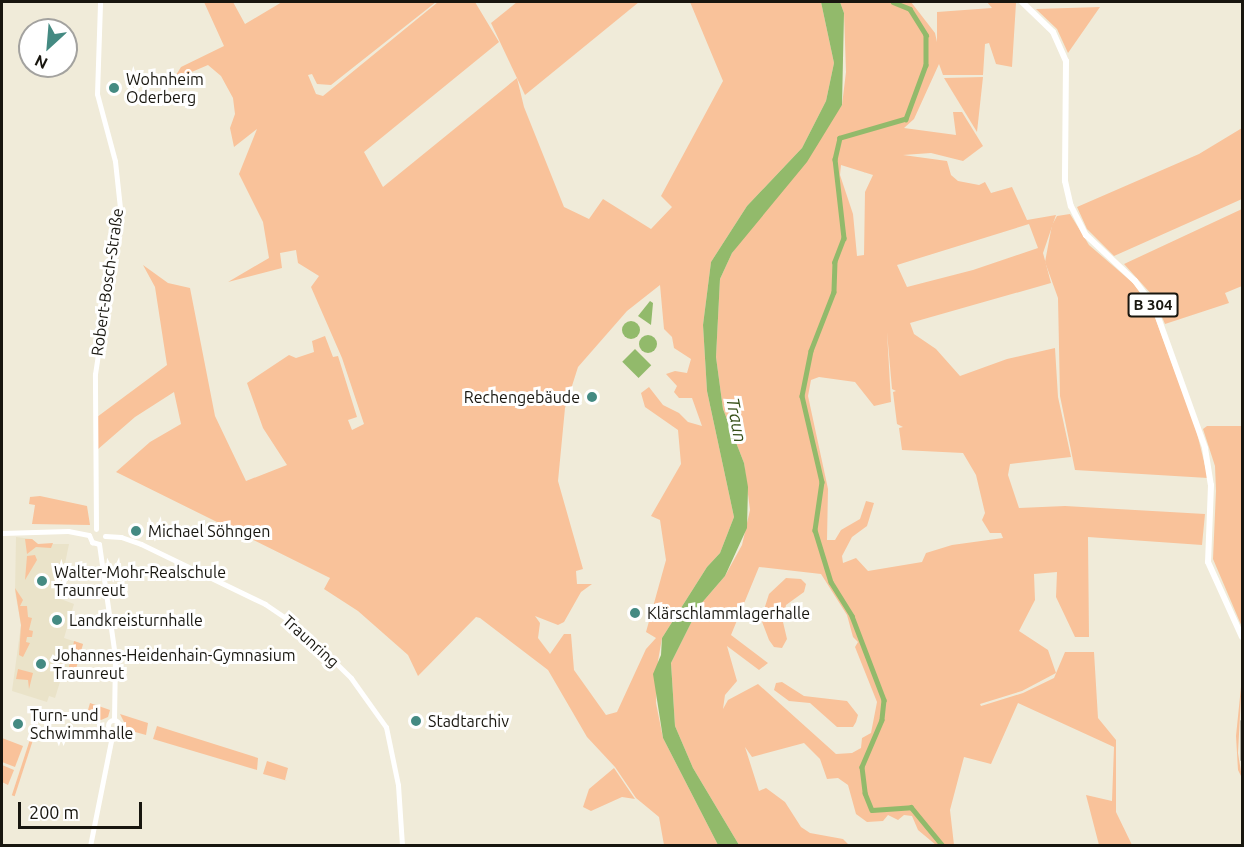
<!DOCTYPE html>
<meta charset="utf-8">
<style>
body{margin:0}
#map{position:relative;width:1244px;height:847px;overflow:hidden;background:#f0ebd9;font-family:Ubuntu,sans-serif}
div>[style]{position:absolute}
.built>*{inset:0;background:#eae3c9}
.green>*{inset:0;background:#f9c29a;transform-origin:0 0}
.water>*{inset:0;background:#92ba6b;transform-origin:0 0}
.round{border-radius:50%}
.canal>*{height:4.5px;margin:-2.25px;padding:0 2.25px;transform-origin:2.25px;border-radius:2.25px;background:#92ba6b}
.secondary>*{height:5px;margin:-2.5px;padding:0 2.5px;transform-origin:2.5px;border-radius:2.5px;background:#fff}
.secondary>.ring{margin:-2.5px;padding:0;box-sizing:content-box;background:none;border:5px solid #fff;border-radius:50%}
.primary>*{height:6px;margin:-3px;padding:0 3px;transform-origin:3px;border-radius:3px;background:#fff}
.rail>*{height:1.5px;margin:-0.75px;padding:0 0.75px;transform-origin:0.75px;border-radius:0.75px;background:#7f7c70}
.dots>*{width:16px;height:16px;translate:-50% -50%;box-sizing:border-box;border:3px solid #fff;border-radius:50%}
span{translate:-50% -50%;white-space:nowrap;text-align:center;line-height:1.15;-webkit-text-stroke:6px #fff;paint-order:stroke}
.shield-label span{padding:2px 4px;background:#fff;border:2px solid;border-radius:4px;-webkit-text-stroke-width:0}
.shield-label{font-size:15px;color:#18160f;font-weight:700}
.poi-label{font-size:16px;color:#18160f}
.left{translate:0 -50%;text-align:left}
.right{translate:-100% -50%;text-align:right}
.street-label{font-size:16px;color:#18160f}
.water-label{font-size:18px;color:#365018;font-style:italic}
.frame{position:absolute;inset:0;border:3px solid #18160f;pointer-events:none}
.north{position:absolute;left:18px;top:18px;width:60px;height:60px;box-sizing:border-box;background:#fff;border:2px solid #a3a29f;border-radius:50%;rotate:206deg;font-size:16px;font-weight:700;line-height:24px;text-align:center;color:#18160f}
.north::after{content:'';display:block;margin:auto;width:21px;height:27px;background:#448a82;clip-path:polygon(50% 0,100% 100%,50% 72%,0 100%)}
.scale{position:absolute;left:18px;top:802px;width:124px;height:27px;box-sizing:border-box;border:3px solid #18160f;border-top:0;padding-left:8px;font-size:18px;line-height:21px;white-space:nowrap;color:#18160f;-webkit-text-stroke:4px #fff;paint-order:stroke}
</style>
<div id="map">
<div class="built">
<i style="clip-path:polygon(16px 537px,32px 539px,38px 544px,69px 544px,58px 598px,74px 604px,64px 638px,83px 644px,74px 675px,63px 672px,55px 698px,49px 696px,47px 702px,12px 691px,21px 625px,15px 592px)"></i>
</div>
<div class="green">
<i style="clip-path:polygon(evenodd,204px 2px,233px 2px,245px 24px,282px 2px,436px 2px,331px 85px,317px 84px,312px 74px,308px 75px,316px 94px,323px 96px,438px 2px,475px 2px,499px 42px,364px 152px,383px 187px,517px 78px,524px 107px,564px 207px,589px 219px,603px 199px,651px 229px,672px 207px,661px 196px,723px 81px,690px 2px,821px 2px,834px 63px,826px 101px,802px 148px,747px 206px,711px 262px,703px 325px,707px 391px,734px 517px,720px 553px,707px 567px,662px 638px,658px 661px,656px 703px,663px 738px,718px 845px,664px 845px,659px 817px,636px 798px,615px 767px,587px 737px,548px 670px,480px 618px,476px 617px,418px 676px,408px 655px,358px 611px,324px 589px,330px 578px,116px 472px,150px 442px,181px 424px,174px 392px,135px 417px,97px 450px,97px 417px,167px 365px,155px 287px,143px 265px,168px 283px,190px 288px,215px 416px,246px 481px,287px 465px,263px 428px,247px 383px,289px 355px,296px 358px,314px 352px,312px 341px,325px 336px,333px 357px,338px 356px,357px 417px,348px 420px,352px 430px,364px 424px,342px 358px,311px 287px,319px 276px,298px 263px,296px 250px,280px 253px,282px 268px,228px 282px,269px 258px,263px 222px,239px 174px,257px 129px,234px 147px,230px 128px,235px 114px,233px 98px,221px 76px,208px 65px,173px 80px,181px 67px,224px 46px,204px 2px,660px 285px,664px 329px,672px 337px,674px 348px,691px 359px,687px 373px,675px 371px,666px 374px,677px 386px,674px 392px,679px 398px,692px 398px,702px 426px,688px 422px,679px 413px,663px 405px,649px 387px,641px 393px,645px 407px,678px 430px,681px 464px,651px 516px,660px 520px,666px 560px,646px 632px,656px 638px,646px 649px,617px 712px,606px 715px,574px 670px,571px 634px,564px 634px,550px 654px,538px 638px,540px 623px,535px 616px,558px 625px,564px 622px,581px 592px,592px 584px,577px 584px,576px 571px,583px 569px,558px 481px,565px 408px,578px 367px,627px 311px,660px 285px)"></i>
<i style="clip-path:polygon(517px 2px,639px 2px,525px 95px,491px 23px)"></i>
<i style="clip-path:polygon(evenodd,840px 2px,911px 2px,935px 33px,937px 42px,937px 12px,992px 8px,987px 2px,1016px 3px,1012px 67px,996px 64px,989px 43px,985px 44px,983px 75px,943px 75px,939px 64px,914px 119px,904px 128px,956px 135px,953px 112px,962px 112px,983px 146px,963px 161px,931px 153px,903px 155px,947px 161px,951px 175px,958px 181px,979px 185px,985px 182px,991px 193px,1012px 187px,1027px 220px,1056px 215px,1043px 253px,1051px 283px,910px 323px,914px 334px,936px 349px,960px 376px,1007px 359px,1055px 348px,1058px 397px,1071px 457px,1010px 464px,1008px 475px,1019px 508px,1065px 506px,1205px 514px,1202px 545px,1088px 537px,1089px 637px,1075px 637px,1056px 597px,1057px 572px,1034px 574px,1035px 600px,1019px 631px,1048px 650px,1056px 673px,1022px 691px,980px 704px,981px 706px,1023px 693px,1054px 678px,1065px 652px,1094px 652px,1098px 718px,1116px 740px,1116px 812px,1132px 845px,1099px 845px,1086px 795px,1112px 801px,1114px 747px,1018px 703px,991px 764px,964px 757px,950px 810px,954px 845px,936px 845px,918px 830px,912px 816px,904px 815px,898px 820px,888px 815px,883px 821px,867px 822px,856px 814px,848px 785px,838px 778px,827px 779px,820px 759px,804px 743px,752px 757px,745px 747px,759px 791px,766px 788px,785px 802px,801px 827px,810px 833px,843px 839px,849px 845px,739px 845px,693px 768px,675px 726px,671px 663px,700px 605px,725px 576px,742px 545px,750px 510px,744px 463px,723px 409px,716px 357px,720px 279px,732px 253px,842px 105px,846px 72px,844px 13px,840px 2px,841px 165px,873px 175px,865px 192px,864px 255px,857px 256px,853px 214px,840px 175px,841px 165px,840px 2px,1029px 224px,1038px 248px,973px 270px,907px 287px,897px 265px,1029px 224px,840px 2px,887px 332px,892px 389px,896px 391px,893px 392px,897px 424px,903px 427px,899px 428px,902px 450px,963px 453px,976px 475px,985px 513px,982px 520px,990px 533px,1001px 533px,1003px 538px,952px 545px,926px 553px,922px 562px,868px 571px,856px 558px,843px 563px,842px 556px,852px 537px,867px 526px,874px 503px,866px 501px,860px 519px,841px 530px,835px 540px,827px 540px,828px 489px,808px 396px,811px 380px,819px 377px,855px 382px,874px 406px,891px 402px,887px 332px,840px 2px,759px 567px,821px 574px,847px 615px,853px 637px,858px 642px,855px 647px,877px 702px,871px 733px,862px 738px,861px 748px,852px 753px,836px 754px,758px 684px,728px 700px,723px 709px,725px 695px,737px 681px,727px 646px,759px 670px,768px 663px,731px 635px,759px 567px)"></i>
<i style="clip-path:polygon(1100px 7px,1068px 53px,1057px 29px,1036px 9px)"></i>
<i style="clip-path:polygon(983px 77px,977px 132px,944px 78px)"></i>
<i style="clip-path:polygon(1242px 128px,1242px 199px,1114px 256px,1087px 229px,1077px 207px,1199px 154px)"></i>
<i style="clip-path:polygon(1242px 209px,1242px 286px,1225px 293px,1229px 303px,1165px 324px,1153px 296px,1124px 264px)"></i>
<i style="clip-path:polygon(1070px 214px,1089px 245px,1133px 283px,1152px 309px,1196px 429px,1208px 478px,1075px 470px,1060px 396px,1058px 298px,1045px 262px,1052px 225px,1057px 216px)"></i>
<i style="clip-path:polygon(1207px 426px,1242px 426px,1242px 627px,1213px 559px,1216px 491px,1215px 466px,1203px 429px)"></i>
<i style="clip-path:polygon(40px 496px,87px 506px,90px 525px,32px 524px,35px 505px,29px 504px,30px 497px)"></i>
<i style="clip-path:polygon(32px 539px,38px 544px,53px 543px,51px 548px,36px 547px,27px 554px,25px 539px)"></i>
<i style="clip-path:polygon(35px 555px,37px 560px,25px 580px,27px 556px)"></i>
<i style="clip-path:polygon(786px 578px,801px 579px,806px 584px,804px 592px,786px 605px,783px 622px,787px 639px,782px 648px,774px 647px,769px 640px,761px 619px,769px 594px)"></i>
<i style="clip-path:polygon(15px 588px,23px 600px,20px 606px,27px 606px,28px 617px,32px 618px,29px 630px,33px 631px,32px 637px,27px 637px,26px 642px,30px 643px,23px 657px,19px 655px,21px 625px)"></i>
<i style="clip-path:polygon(74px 641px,83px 644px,76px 669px,69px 667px)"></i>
<i style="clip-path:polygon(18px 669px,33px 673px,29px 689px,28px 680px,16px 679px)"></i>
<i style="clip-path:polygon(1242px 677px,1238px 753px,1242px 778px,1238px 770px,1236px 736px)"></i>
<i style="clip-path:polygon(782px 682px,804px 696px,847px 701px,858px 715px,856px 722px,853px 727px,837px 727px,810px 703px,789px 701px,774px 690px,776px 683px)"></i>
<i style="clip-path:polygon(90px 703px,110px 710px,108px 717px,101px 720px,86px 717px)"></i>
<i style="clip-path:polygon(120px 714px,148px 723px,146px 735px,128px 730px)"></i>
<i style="left:35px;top:724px;width:3px;height:75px;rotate:18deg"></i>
<i style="clip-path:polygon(157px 726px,258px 758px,257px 770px,153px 739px)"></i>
<i style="clip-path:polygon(2px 738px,23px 746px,15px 767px,2px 762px)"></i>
<i style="clip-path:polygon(267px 761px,288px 768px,285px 780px,288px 781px,263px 774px)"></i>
<i style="clip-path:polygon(2px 765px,14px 770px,8px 785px,2px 782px)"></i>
<i style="clip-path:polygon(614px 768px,635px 799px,622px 797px,591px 811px,583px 807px,589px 789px)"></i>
</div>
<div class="water">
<i style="clip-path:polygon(821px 2px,840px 2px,844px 13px,842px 105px,807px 162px,732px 253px,720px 279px,716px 357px,723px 409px,744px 463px,748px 487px,747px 528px,725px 576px,700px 605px,671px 663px,675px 726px,693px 768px,739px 845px,718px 845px,663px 738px,653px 674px,661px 655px,662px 638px,707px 567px,720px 553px,734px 517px,707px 391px,703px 325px,711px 262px,747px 206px,802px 148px,826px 101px,834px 63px)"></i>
<i style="clip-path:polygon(650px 301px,653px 303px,651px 325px,638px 316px)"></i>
<i class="round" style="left:622px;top:321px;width:18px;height:18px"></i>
<i class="round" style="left:639px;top:335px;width:18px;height:18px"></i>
<i style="left:635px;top:349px;width:23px;height:18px;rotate:45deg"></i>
</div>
<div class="canal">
<i style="left:893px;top:2px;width:18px;rotate:22deg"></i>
<i style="left:910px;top:9px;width:31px;rotate:58deg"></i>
<i style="left:926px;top:35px;width:30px;rotate:90deg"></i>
<i style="left:926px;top:65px;width:58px;rotate:110.3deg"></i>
<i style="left:906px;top:119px;width:69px;rotate:163.9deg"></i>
<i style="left:840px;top:138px;width:22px;rotate:103deg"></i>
<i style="left:835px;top:159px;width:80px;rotate:83.5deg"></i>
<i style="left:844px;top:238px;width:26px;rotate:111deg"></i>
<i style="left:835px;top:262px;width:30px;rotate:92deg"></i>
<i style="left:834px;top:292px;width:63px;rotate:111.3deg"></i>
<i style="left:811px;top:351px;width:46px;rotate:101.3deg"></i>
<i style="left:802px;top:396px;width:88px;rotate:76.9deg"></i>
<i style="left:822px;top:482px;width:49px;rotate:98.3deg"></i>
<i style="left:815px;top:530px;width:54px;rotate:72.9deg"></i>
<i style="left:831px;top:582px;width:40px;rotate:58deg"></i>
<i style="left:852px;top:616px;width:90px;rotate:69.1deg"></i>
<i style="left:884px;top:700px;width:20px;rotate:96deg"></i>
<i style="left:882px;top:720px;width:51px;rotate:113.1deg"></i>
<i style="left:862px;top:767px;width:26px;rotate:83deg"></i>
<i style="left:865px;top:793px;width:18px;rotate:68deg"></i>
<i style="left:872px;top:810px;width:39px;rotate:-4deg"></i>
<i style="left:911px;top:807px;width:50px;rotate:50.6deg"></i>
</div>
<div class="secondary">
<i style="left:96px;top:529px;width:155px;rotate:-90.4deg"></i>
<i style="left:95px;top:374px;width:168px;rotate:-81.4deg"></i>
<i style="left:120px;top:208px;width:47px;rotate:-96.1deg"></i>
<i style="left:115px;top:161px;width:69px;rotate:-105deg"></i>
<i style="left:97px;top:94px;width:92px;rotate:-88.1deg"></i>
<i style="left:2px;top:533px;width:66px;rotate:-1.7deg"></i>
<i style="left:68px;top:531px;width:21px;rotate:11deg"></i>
<i style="left:89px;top:535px;width:8px;rotate:67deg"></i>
<i style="left:92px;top:542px;width:7px;rotate:16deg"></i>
<i style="left:105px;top:536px;width:16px;rotate:4deg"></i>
<i style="left:121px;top:537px;width:21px;rotate:19deg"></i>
<i style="left:141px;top:544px;width:138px;rotate:25.8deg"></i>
<i style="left:265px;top:604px;width:41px;rotate:34.1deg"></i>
<i style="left:299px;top:627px;width:73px;rotate:44.4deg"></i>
<i style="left:351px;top:678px;width:60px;rotate:54.5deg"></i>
<i style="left:386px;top:727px;width:59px;rotate:78.3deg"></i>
<i style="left:398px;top:785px;width:61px;rotate:86.2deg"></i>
<i style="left:99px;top:544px;width:113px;rotate:81.9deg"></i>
<i style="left:115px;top:656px;width:64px;rotate:90.9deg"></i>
<i class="ring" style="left:108.5px;top:720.5px;width:6px;height:6px"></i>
<i style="left:90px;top:846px;width:117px;rotate:-78.7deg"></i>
</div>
<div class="primary">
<i style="left:1022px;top:2px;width:43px;rotate:44.1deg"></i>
<i style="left:1053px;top:32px;width:32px;rotate:66deg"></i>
<i style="left:1066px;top:61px;width:120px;rotate:90.5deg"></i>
<i style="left:1065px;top:181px;width:26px;rotate:77deg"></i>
<i style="left:1071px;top:206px;width:33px;rotate:63deg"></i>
<i style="left:1086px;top:235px;width:67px;rotate:43.2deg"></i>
<i style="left:1135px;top:281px;width:31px;rotate:53deg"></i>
<i style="left:1154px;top:306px;width:151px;rotate:70.2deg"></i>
<i style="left:1205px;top:448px;width:37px;rotate:81deg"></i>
<i style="left:1211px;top:485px;width:77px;rotate:92.2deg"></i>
<i style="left:1208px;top:562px;width:82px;rotate:65.6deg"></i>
</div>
<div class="rail">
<i style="left:1242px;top:721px;width:39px;rotate:90deg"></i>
</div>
<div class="dots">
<i style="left:114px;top:88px;background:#448a82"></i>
<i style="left:592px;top:397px;background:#448a82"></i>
<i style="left:136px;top:531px;background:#448a82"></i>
<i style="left:42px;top:581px;background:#448a82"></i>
<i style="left:635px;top:613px;background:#448a82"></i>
<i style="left:57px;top:620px;background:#448a82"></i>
<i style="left:41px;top:664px;background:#448a82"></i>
<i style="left:416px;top:721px;background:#448a82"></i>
<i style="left:18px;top:724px;background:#448a82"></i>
</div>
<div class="shield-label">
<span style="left:1153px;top:305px">B 304</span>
</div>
<div class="poi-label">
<span class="left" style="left:126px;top:88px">Wohnheim<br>Oderberg</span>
<span class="right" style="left:580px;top:397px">Rechengebäude</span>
<span class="left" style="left:148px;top:531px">Michael Söhngen</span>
<span class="left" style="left:54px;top:581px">Walter-Mohr-Realschule<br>Traunreut</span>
<span class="left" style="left:647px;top:613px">Klärschlammlagerhalle</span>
<span class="left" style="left:69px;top:620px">Landkreisturnhalle</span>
<span class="left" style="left:53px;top:664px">Johannes-Heidenhain-Gymnasium<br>Traunreut</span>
<span class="left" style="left:30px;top:724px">Turn- und<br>Schwimmhalle</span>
<span class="left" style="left:428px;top:721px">Stadtarchiv</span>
</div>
<div class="street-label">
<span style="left:107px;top:282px;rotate:-82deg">Robert-Bosch-Straße</span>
<span style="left:311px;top:641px;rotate:42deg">Traunring</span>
</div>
<div class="water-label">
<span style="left:737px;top:420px;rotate:79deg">Traun</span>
</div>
<div class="frame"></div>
<div class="north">N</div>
<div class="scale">200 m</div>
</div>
